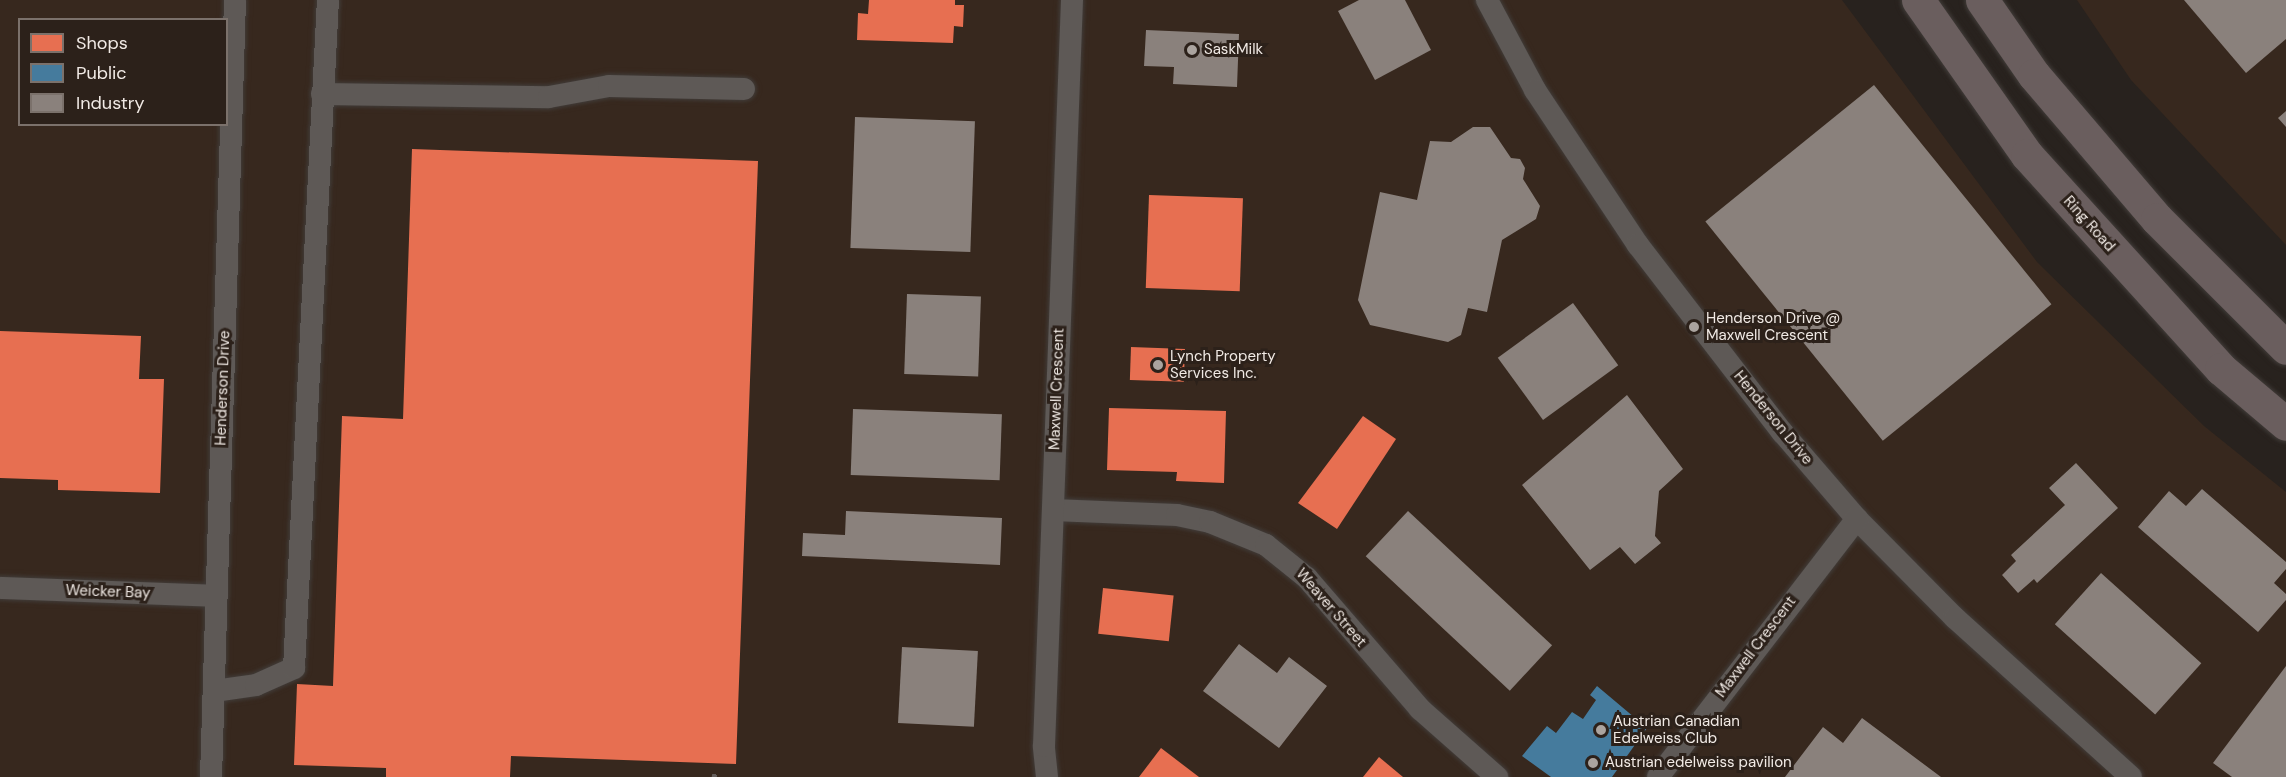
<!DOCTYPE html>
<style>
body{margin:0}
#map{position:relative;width:2286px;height:777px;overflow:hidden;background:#28221e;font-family:"DM Sans",sans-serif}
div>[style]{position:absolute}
.built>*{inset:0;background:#37281e}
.shops>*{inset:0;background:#e76f51;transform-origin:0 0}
.public>*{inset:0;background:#457b9d}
.industry>*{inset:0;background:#8a817c;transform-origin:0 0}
.roads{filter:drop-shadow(0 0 2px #413c39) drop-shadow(0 0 2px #413c39)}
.minor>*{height:22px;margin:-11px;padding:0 11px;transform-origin:11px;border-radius:11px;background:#5e5956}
.highway>*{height:33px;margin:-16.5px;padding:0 16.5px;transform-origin:16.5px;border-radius:16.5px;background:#6a5e5e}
.rail>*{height:4.5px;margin-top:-2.25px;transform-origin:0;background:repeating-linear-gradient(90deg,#645e5b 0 3px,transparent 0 9px)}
.dots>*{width:16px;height:16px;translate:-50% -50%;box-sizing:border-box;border:3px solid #2c211a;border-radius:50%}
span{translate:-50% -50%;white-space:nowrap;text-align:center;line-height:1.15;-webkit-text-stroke:6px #2c211a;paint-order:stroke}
.poi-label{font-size:15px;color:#f1eae5}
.left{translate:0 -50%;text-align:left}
.street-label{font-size:15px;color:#f1eae5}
.legend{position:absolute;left:18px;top:18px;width:210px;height:108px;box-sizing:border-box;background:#2c211a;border:2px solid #7b716b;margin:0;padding:8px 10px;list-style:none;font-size:18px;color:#f1eae5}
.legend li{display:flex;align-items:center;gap:12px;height:30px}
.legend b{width:30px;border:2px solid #7b716b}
</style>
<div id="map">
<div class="built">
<i style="clip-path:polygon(evenodd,0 0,1842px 0,2037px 262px,2204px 426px,2286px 492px,2286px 777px,0 777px,0 0,20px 20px,226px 20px,226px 124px,20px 124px,20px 20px)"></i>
<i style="clip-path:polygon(2077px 0,2286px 0,2286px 245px,2131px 80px)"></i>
</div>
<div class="shops">
<i style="clip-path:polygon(869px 0,955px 0,955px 5px,964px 5px,963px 27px,954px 26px,953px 43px,857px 40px,858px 13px,868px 14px)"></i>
<i style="clip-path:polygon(412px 149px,758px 161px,736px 764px,511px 756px,510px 777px,386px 777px,386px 768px,294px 765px,297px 684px,333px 686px,342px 416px,403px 419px)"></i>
<i style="left:1149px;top:195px;width:94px;height:93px;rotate:2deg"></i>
<i style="clip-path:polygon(0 331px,141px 336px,139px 379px,164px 379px,160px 493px,58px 490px,58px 480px,0 478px)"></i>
<i style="left:1131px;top:347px;width:54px;height:33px;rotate:2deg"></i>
<i style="clip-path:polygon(1109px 408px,1226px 411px,1224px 483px,1176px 481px,1177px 472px,1107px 470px)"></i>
<i style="clip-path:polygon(1363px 416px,1396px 439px,1337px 529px,1298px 503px)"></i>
<i style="left:1103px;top:588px;width:71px;height:46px;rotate:6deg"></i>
<i style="clip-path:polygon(1161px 748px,1199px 777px,1139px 777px)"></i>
<i style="clip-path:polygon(1379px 757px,1403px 777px,1363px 777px)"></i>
</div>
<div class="public">
<i style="clip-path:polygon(1597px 686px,1647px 728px,1612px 777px,1551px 777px,1522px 756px,1547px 726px,1556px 733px,1572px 712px,1583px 719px,1596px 700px,1590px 695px)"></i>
</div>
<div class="industry">
<i style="clip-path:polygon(1359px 0,1405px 0,1431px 50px,1375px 80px,1338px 11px)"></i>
<i style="clip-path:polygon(2184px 0,2286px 0,2286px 39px,2246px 73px)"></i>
<i style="clip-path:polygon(1146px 30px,1239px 34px,1237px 87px,1173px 84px,1174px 67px,1144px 66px)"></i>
<i style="left:1874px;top:85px;width:282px;height:217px;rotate:51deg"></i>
<i style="clip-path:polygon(2286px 111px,2286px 127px,2278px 118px)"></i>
<i style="left:855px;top:117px;width:120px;height:131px;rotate:2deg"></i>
<i style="clip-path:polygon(1473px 127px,1490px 127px,1511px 158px,1520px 159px,1525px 168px,1523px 179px,1540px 206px,1536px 219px,1502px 240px,1487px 312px,1468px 308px,1461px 335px,1448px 342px,1370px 325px,1358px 300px,1380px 192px,1417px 200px,1430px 141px,1451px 142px)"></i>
<i style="left:907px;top:294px;width:74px;height:80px;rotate:2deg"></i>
<i style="left:1573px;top:303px;width:77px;height:93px;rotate:54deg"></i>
<i style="clip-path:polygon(1627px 395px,1683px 469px,1659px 491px,1655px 536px,1661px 543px,1635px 564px,1620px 547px,1590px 570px,1522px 485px)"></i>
<i style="left:853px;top:409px;width:149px;height:66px;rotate:2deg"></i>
<i style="clip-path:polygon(2076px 463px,2118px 508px,2037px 583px,2034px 579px,2018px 593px,2002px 575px,2016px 561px,2011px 555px,2065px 505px,2049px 488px)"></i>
<i style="clip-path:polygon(2202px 489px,2286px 562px,2286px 569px,2274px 583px,2286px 594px,2286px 600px,2258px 632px,2138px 527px,2169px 491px,2186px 506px)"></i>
<i style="clip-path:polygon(846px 511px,1002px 518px,1000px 565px,802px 556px,803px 533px,845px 535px)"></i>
<i style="left:1408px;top:511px;width:197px;height:62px;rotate:43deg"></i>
<i style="left:2101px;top:573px;width:135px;height:69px;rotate:42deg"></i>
<i style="clip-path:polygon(1239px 644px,1277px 673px,1289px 657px,1327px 686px,1279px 748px,1203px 691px)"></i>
<i style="left:902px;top:647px;width:76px;height:76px;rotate:3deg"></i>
<i style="clip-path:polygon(2286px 666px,2286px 777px,2232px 777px,2213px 763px)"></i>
<i style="clip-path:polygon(1862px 718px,1941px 777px,1785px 777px,1823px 727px,1843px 743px)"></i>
</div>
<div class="roads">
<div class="minor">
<i style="left:1487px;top:0;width:102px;rotate:61.9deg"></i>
<i style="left:1535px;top:90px;width:186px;rotate:56.4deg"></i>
<i style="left:1638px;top:245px;width:237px;rotate:52.4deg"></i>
<i style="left:1783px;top:433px;width:113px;rotate:49.3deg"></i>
<i style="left:1857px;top:519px;width:139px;rotate:45.3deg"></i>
<i style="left:1955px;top:618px;width:237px;rotate:42.1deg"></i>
<i style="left:322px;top:94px;width:227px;rotate:0.8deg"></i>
<i style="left:549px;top:97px;width:61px;rotate:-10.4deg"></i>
<i style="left:609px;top:86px;width:135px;rotate:1.3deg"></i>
<i style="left:1053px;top:510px;width:124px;rotate:2.3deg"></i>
<i style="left:1177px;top:515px;width:34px;rotate:12deg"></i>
<i style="left:1210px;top:522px;width:61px;rotate:22.3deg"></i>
<i style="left:1266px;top:545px;width:53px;rotate:38.8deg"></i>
<i style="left:1307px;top:578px;width:173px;rotate:49.2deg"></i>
<i style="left:1420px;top:709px;width:103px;rotate:41.4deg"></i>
<i style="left:0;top:588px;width:216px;rotate:2.1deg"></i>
<i style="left:214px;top:691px;width:42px;rotate:-8.1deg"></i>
<i style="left:256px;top:685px;width:42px;rotate:-24.1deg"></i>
<i style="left:294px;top:668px;width:669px;rotate:-87.09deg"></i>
<i style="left:211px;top:777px;width:777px;rotate:-88.23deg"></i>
<i style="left:1047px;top:777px;width:31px;rotate:-96deg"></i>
<i style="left:1044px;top:746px;width:747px;rotate:-87.85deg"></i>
<i style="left:1658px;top:777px;width:326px;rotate:-52.4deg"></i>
</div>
<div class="highway">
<i style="left:1918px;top:0;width:189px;rotate:54.9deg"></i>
<i style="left:2027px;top:155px;width:289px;rotate:47.8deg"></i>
<i style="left:2221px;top:369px;width:85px;rotate:40.2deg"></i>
<i style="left:1982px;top:0;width:91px;rotate:55.3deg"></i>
<i style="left:2034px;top:75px;width:189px;rotate:49.5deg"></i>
<i style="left:2157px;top:219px;width:182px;rotate:45deg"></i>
</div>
</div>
<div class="rail">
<i style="left:714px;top:777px;width:7px;rotate:-82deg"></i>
</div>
<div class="dots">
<i style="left:1192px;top:50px;background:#aba49f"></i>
<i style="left:1694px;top:327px;background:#aba49f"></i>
<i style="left:1158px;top:365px;background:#aba49f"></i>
<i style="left:1601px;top:730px;background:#aba49f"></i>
<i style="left:1593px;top:763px;background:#aba49f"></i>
</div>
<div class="poi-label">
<span class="left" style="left:1204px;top:50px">SaskMilk</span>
<span class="left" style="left:1706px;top:327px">Henderson Drive @<br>Maxwell Crescent</span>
<span class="left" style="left:1170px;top:365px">Lynch Property<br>Services Inc.</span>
<span class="left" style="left:1613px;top:730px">Austrian Canadian<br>Edelweiss Club</span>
<span class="left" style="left:1605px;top:763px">Austrian edelweiss pavilion</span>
</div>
<div class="street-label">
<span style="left:2089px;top:224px;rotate:48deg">Ring Road</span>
<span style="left:223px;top:388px;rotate:-88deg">Henderson Drive</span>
<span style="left:1057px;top:389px;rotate:-88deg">Maxwell Crescent</span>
<span style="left:1773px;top:418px;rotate:51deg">Henderson Drive</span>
<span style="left:108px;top:592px;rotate:2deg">Weicker Bay</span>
<span style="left:1331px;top:608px;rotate:49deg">Weaver Street</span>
<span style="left:1756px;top:647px;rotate:-53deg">Maxwell Crescent</span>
</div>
<ul class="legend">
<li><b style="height:16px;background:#e76f51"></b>Shops</li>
<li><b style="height:16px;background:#457b9d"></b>Public</li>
<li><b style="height:16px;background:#8a817c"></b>Industry</li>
</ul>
</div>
